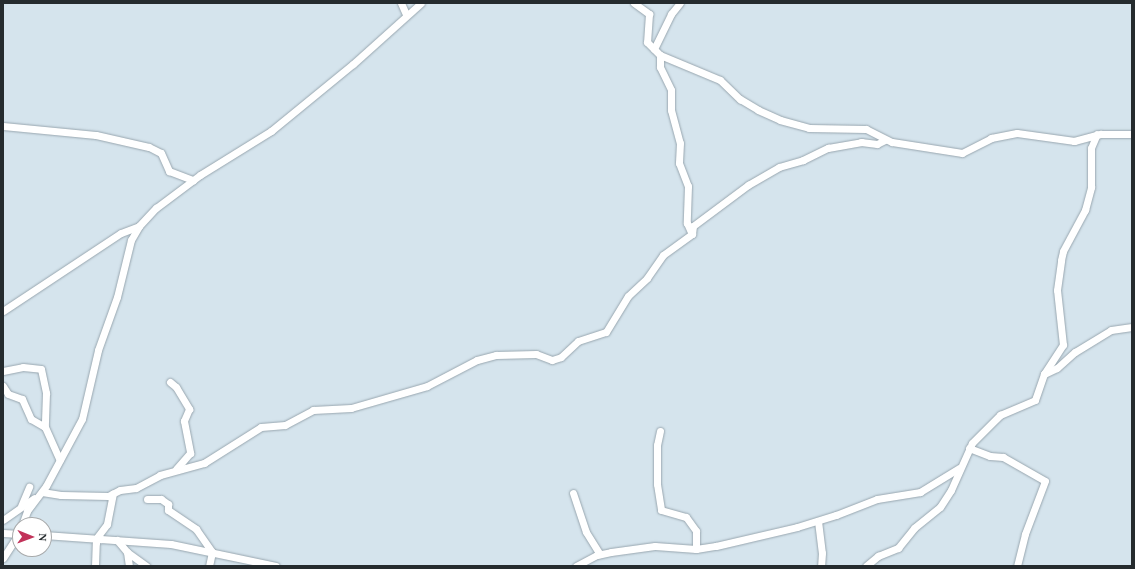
<!DOCTYPE html>
<style>
body{margin:0}
#map{position:relative;width:1135px;height:569px;overflow:hidden;background:#d5e4ed;font-family:"Times New Roman",serif}
div>[style]{position:absolute}
.roads{filter:drop-shadow(0 0 1px #98a6af) drop-shadow(0 0 1px #98a6af)}
.minor>*{height:7px;margin:-3.5px;padding:0 3.5px;transform-origin:3.5px;border-radius:3.5px;background:#fff}
span{translate:-50% -50%;white-space:nowrap;text-align:center;line-height:1.15;-webkit-text-stroke:4px #fff;paint-order:stroke}
.frame{position:absolute;inset:0;border:4px solid #252b2e;pointer-events:none}
.north{position:absolute;left:12px;top:517px;width:40px;height:40px;box-sizing:border-box;background:#fff;border:1px solid #a8aaab;border-radius:50%;rotate:91deg;font-size:11px;font-weight:700;line-height:16px;text-align:center;color:#252b2e}
.north::after{content:'';display:block;margin:auto;width:14px;height:18px;background:#c2335a;clip-path:polygon(50% 0,100% 100%,50% 72%,0 100%)}
</style>
<div id="map">
<div class="roads">
<div class="minor">
<i style="left:401px;top:3px;width:12px;rotate:66deg"></i>
<i style="left:634px;top:3px;width:19px;rotate:36deg"></i>
<i style="left:649px;top:14px;width:28px;rotate:94deg"></i>
<i style="left:647px;top:42px;width:18px;rotate:45deg"></i>
<i style="left:660px;top:55px;width:65px;rotate:22.6deg"></i>
<i style="left:720px;top:80px;width:28px;rotate:44deg"></i>
<i style="left:740px;top:99px;width:21px;rotate:31deg"></i>
<i style="left:758px;top:110px;width:24px;rotate:24deg"></i>
<i style="left:780px;top:120px;width:30px;rotate:15deg"></i>
<i style="left:809px;top:128px;width:57px;rotate:1deg"></i>
<i style="left:866px;top:129px;width:29px;rotate:27deg"></i>
<i style="left:892px;top:142px;width:71px;rotate:8.9deg"></i>
<i style="left:962px;top:153px;width:33px;rotate:-27deg"></i>
<i style="left:991px;top:138px;width:26px;rotate:-11deg"></i>
<i style="left:1017px;top:133px;width:58px;rotate:8deg"></i>
<i style="left:1074px;top:141px;width:28px;rotate:-15deg"></i>
<i style="left:1101px;top:134px;width:31px"></i>
<i style="left:654px;top:49px;width:39px;rotate:-64deg"></i>
<i style="left:671px;top:14px;width:14px;rotate:-51deg"></i>
<i style="left:660px;top:55px;width:12px;rotate:90deg"></i>
<i style="left:660px;top:67px;width:25px;rotate:64deg"></i>
<i style="left:671px;top:90px;width:20px;rotate:90deg"></i>
<i style="left:671px;top:110px;width:34px;rotate:75deg"></i>
<i style="left:680px;top:143px;width:20px;rotate:93deg"></i>
<i style="left:679px;top:163px;width:25px;rotate:69deg"></i>
<i style="left:688px;top:186px;width:37px;rotate:92deg"></i>
<i style="left:687px;top:223px;width:12px;rotate:66deg"></i>
<i style="left:3px;top:126px;width:93px;rotate:5.5deg"></i>
<i style="left:96px;top:135px;width:54px;rotate:12.8deg"></i>
<i style="left:149px;top:147px;width:13px;rotate:27deg"></i>
<i style="left:161px;top:153px;width:20px;rotate:66deg"></i>
<i style="left:169px;top:171px;width:26px;rotate:21deg"></i>
<i style="left:3px;top:311px;width:141px;rotate:-33.5deg"></i>
<i style="left:121px;top:233px;width:19px;rotate:-21deg"></i>
<i style="left:3px;top:371px;width:20px;rotate:-11deg"></i>
<i style="left:23px;top:367px;width:18px;rotate:6deg"></i>
<i style="left:41px;top:369px;width:25px;rotate:78deg"></i>
<i style="left:46px;top:393px;width:34px;rotate:92deg"></i>
<i style="left:1044px;top:374px;width:35px;rotate:-57deg"></i>
<i style="left:1063px;top:345px;width:55px;rotate:-96.2deg"></i>
<i style="left:1057px;top:290px;width:30px;rotate:-82deg"></i>
<i style="left:1061px;top:260px;width:9px;rotate:-77deg"></i>
<i style="left:1063px;top:251px;width:47px;rotate:-61.8deg"></i>
<i style="left:1085px;top:210px;width:24px;rotate:-75deg"></i>
<i style="left:1091px;top:187px;width:39px;rotate:-90deg"></i>
<i style="left:1091px;top:148px;width:15px;rotate:-67deg"></i>
<i style="left:170px;top:382px;width:8px;rotate:40deg"></i>
<i style="left:176px;top:387px;width:26px;rotate:59deg"></i>
<i style="left:189px;top:409px;width:13px;rotate:113deg"></i>
<i style="left:184px;top:421px;width:33px;rotate:79deg"></i>
<i style="left:190px;top:453px;width:21px;rotate:131deg"></i>
<i style="left:3px;top:386px;width:9px;rotate:58deg"></i>
<i style="left:8px;top:394px;width:15px;rotate:20deg"></i>
<i style="left:22px;top:399px;width:22px;rotate:66deg"></i>
<i style="left:31px;top:419px;width:16px;rotate:30deg"></i>
<i style="left:45px;top:427px;width:36px;rotate:66deg"></i>
<i style="left:660px;top:431px;width:14px;rotate:102deg"></i>
<i style="left:657px;top:445px;width:39px;rotate:90deg"></i>
<i style="left:657px;top:484px;width:26px;rotate:81deg"></i>
<i style="left:661px;top:510px;width:26px;rotate:16deg"></i>
<i style="left:686px;top:517px;width:17px;rotate:54deg"></i>
<i style="left:696px;top:531px;width:18px;rotate:90deg"></i>
<i style="left:969px;top:448px;width:22px;rotate:21deg"></i>
<i style="left:990px;top:456px;width:13px;rotate:4deg"></i>
<i style="left:1003px;top:457px;width:48px;rotate:29.7deg"></i>
<i style="left:1045px;top:481px;width:57px;rotate:110.7deg"></i>
<i style="left:1025px;top:534px;width:33px;rotate:104deg"></i>
<i style="left:42px;top:492px;width:19px;rotate:9deg"></i>
<i style="left:61px;top:495px;width:47px;rotate:1.2deg"></i>
<i style="left:108px;top:496px;width:13px;rotate:-27deg"></i>
<i style="left:120px;top:490px;width:16px;rotate:-7deg"></i>
<i style="left:136px;top:488px;width:27px;rotate:-28deg"></i>
<i style="left:160px;top:475px;width:46px;rotate:-15.3deg"></i>
<i style="left:204px;top:463px;width:67px;rotate:-32.3deg"></i>
<i style="left:261px;top:427px;width:24px;rotate:-5deg"></i>
<i style="left:285px;top:425px;width:32px;rotate:-28deg"></i>
<i style="left:313px;top:410px;width:38px;rotate:-3deg"></i>
<i style="left:351px;top:408px;width:79px;rotate:-16.1deg"></i>
<i style="left:427px;top:386px;width:56px;rotate:-27.5deg"></i>
<i style="left:477px;top:360px;width:20px;rotate:-15deg"></i>
<i style="left:496px;top:355px;width:40px;rotate:-1.4deg"></i>
<i style="left:536px;top:354px;width:17px;rotate:21deg"></i>
<i style="left:552px;top:360px;width:9px;rotate:-18deg"></i>
<i style="left:561px;top:357px;width:23px;rotate:-43deg"></i>
<i style="left:578px;top:341px;width:29px;rotate:-18deg"></i>
<i style="left:606px;top:332px;width:42px;rotate:-58.6deg"></i>
<i style="left:628px;top:296px;width:26px;rotate:-43deg"></i>
<i style="left:647px;top:278px;width:28px;rotate:-55deg"></i>
<i style="left:663px;top:255px;width:36px;rotate:-36deg"></i>
<i style="left:692px;top:234px;width:8px;rotate:-83deg"></i>
<i style="left:693px;top:226px;width:69px;rotate:-36.7deg"></i>
<i style="left:748px;top:185px;width:36px;rotate:-30deg"></i>
<i style="left:779px;top:167px;width:25px;rotate:-16deg"></i>
<i style="left:803px;top:160px;width:28px;rotate:-26deg"></i>
<i style="left:828px;top:148px;width:34px;rotate:-10deg"></i>
<i style="left:861px;top:142px;width:16px;rotate:7deg"></i>
<i style="left:877px;top:144px;width:9px;rotate:-27deg"></i>
<i style="left:573px;top:493px;width:41px;rotate:71.6deg"></i>
<i style="left:586px;top:532px;width:26px;rotate:58deg"></i>
<i style="left:147px;top:499px;width:14px"></i>
<i style="left:161px;top:499px;width:9px;rotate:36deg"></i>
<i style="left:168px;top:504px;width:6px;rotate:90deg"></i>
<i style="left:168px;top:510px;width:34px;rotate:34deg"></i>
<i style="left:196px;top:529px;width:28px;rotate:55deg"></i>
<i style="left:212px;top:552px;width:14px;rotate:102deg"></i>
<i style="left:21px;top:506px;width:21px;rotate:-67deg"></i>
<i style="left:3px;top:520px;width:38px;rotate:-35deg"></i>
<i style="left:818px;top:521px;width:32px;rotate:83deg"></i>
<i style="left:822px;top:553px;width:13px;rotate:94deg"></i>
<i style="left:22px;top:525px;width:15px;rotate:-70deg"></i>
<i style="left:27px;top:511px;width:31px;rotate:-53deg"></i>
<i style="left:46px;top:486px;width:76px;rotate:-61.8deg"></i>
<i style="left:82px;top:419px;width:71px;rotate:-76.9deg"></i>
<i style="left:98px;top:350px;width:56px;rotate:-70.3deg"></i>
<i style="left:117px;top:297px;width:59px;rotate:-76.2deg"></i>
<i style="left:131px;top:240px;width:16px;rotate:-60deg"></i>
<i style="left:139px;top:226px;width:25px;rotate:-47deg"></i>
<i style="left:156px;top:208px;width:55px;rotate:-36.9deg"></i>
<i style="left:200px;top:175px;width:84px;rotate:-31.8deg"></i>
<i style="left:271px;top:131px;width:106px;rotate:-39.3deg"></i>
<i style="left:353px;top:64px;width:91px;rotate:-41.9deg"></i>
<i style="left:3px;top:533px;width:17px;rotate:3deg"></i>
<i style="left:44px;top:535px;width:127px;rotate:4.1deg"></i>
<i style="left:171px;top:544px;width:107px;rotate:11.8deg"></i>
<i style="left:101px;top:539px;width:4px;rotate:-135deg"></i>
<i style="left:98px;top:536px;width:15px;rotate:-53deg"></i>
<i style="left:107px;top:524px;width:31px;rotate:-79deg"></i>
<i style="left:117px;top:540px;width:16px;rotate:50deg"></i>
<i style="left:127px;top:552px;width:24px;rotate:36deg"></i>
<i style="left:127px;top:552px;width:14px;rotate:82deg"></i>
<i style="left:3px;top:558px;width:31px;rotate:-57deg"></i>
<i style="left:95px;top:566px;width:23px;rotate:-88deg"></i>
<i style="left:96px;top:543px;width:6px;rotate:-72deg"></i>
<i style="left:576px;top:566px;width:24px;rotate:-28deg"></i>
<i style="left:597px;top:555px;width:14px;rotate:-12deg"></i>
<i style="left:611px;top:552px;width:44px;rotate:-7.8deg"></i>
<i style="left:655px;top:546px;width:41px;rotate:4.2deg"></i>
<i style="left:696px;top:549px;width:20px;rotate:-9deg"></i>
<i style="left:716px;top:546px;width:83px;rotate:-13.2deg"></i>
<i style="left:797px;top:527px;width:41px;rotate:-17.1deg"></i>
<i style="left:836px;top:515px;width:44px;rotate:-21.3deg"></i>
<i style="left:877px;top:499px;width:44px;rotate:-9.2deg"></i>
<i style="left:920px;top:492px;width:46px;rotate:-31.6deg"></i>
<i style="left:866px;top:566px;width:16px;rotate:-40deg"></i>
<i style="left:878px;top:556px;width:22px;rotate:-22deg"></i>
<i style="left:898px;top:548px;width:26px;rotate:-51deg"></i>
<i style="left:914px;top:528px;width:33px;rotate:-39deg"></i>
<i style="left:940px;top:507px;width:20px;rotate:-57deg"></i>
<i style="left:951px;top:490px;width:51px;rotate:-65.9deg"></i>
<i style="left:972px;top:443px;width:40px;rotate:-45deg"></i>
<i style="left:1000px;top:415px;width:38px;rotate:-23deg"></i>
<i style="left:1035px;top:400px;width:28px;rotate:-71deg"></i>
<i style="left:1044px;top:374px;width:14px;rotate:-25deg"></i>
<i style="left:1057px;top:368px;width:24px;rotate:-42deg"></i>
<i style="left:1075px;top:352px;width:42px;rotate:-31.4deg"></i>
<i style="left:1111px;top:330px;width:21px;rotate:-8deg"></i>
</div>
</div>
<div class="frame"></div>
<div class="north">N</div>
</div>
